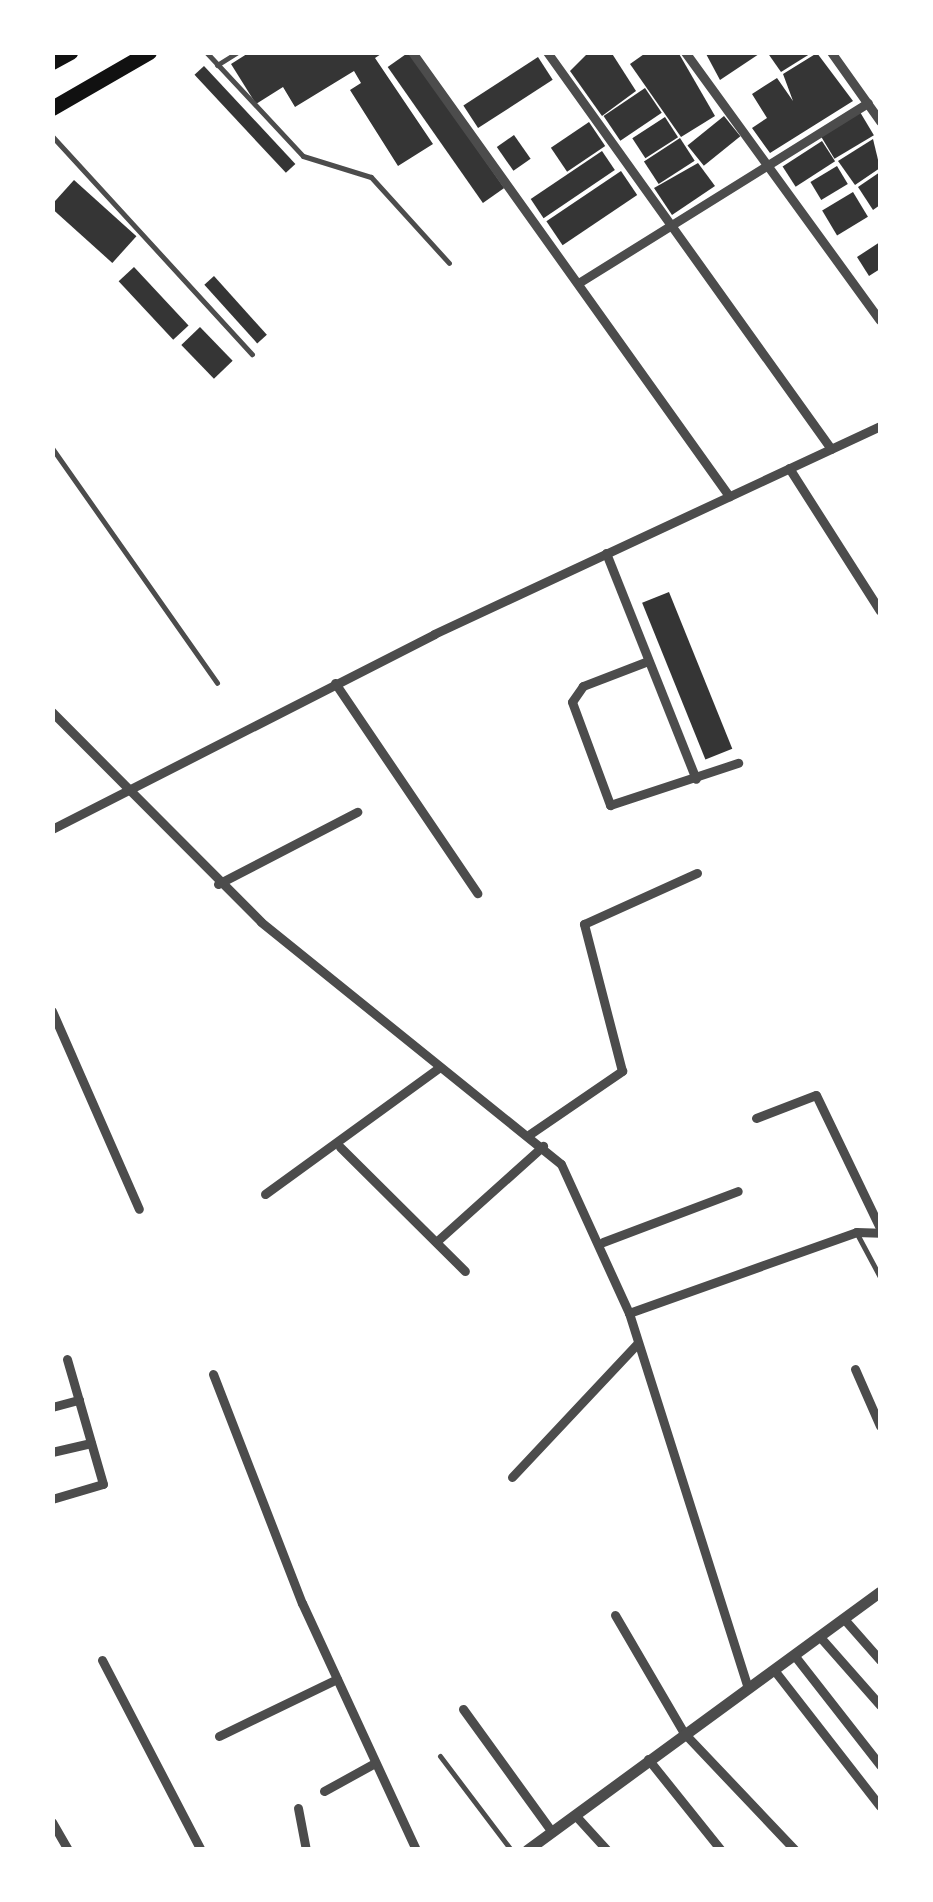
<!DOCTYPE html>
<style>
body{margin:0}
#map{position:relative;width:933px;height:1902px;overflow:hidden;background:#fff;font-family:"Noto Sans",sans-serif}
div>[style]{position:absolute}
.building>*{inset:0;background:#353535;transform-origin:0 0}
.service>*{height:5px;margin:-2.5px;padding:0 2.5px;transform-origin:2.5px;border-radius:2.5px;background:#4c4c4c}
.minor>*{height:9px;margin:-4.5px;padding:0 4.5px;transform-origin:4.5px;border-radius:4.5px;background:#4c4c4c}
.tertiary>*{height:11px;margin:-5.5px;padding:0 5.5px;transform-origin:5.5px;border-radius:5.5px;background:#4c4c4c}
.primary>*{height:15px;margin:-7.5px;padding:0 7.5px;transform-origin:7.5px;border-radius:7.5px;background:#111}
span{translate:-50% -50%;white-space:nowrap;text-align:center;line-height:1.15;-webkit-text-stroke:10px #fff;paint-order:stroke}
.frame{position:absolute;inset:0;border:55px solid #fff;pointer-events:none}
</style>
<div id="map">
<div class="building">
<i style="clip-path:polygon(250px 52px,384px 52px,375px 58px,433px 144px,398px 166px,350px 90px,361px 83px,354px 71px,295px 107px,283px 87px,256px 104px,231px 64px)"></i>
<i style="left:409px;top:52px;width:166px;height:26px;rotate:55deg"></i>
<i style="clip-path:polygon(589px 52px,611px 52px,636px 91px,602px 116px,570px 71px)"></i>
<i style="clip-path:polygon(647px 52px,678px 52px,715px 116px,681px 137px,630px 64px)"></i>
<i style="clip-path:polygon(705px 52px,762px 52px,720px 80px)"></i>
<i style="clip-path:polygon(767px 52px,813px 52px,781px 72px)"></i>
<i style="clip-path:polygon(817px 53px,853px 101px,770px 153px,752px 128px,767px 118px,752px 94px,777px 78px,793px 101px,783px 74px)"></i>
<i style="left:538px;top:57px;width:27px;height:89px;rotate:57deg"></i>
<i style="left:204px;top:66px;width:134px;height:13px;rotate:47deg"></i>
<i style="left:645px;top:88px;width:30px;height:50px;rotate:56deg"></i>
<i style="left:860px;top:112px;width:27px;height:46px;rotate:59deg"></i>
<i style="left:724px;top:116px;width:26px;height:47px;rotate:51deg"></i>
<i style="left:665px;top:117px;width:24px;height:39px;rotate:57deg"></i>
<i style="left:589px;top:122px;width:29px;height:46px;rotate:56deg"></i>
<i style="left:514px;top:135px;width:29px;height:21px;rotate:55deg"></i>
<i style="left:680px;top:138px;width:27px;height:43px;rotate:57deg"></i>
<i style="clip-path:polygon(873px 139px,880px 168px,855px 185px,838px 161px)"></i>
<i style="left:822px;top:141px;width:24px;height:47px;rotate:57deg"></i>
<i style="left:602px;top:151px;width:23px;height:86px;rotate:56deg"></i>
<i style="clip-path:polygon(698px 163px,715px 186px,672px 215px,654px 188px)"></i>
<i style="left:837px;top:166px;width:21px;height:31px;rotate:59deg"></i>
<i style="left:621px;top:171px;width:29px;height:90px;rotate:56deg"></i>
<i style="clip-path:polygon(880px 172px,880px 205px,873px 210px,858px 187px)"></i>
<i style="left:74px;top:180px;width:84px;height:36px;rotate:42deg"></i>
<i style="left:853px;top:192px;width:29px;height:36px;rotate:59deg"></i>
<i style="clip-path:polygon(880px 242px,880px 269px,869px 276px,857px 257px)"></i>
<i style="left:134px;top:267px;width:80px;height:21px;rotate:47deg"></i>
<i style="left:214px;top:276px;width:79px;height:13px;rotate:48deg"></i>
<i style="left:200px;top:327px;width:47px;height:26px;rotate:46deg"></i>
<i style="left:669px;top:592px;width:169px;height:29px;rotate:68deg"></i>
</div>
<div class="service">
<i style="left:206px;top:52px;width:142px;rotate:47deg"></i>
<i style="left:303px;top:156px;width:71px;rotate:17.2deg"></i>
<i style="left:371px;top:177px;width:116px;rotate:47.8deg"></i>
<i style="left:217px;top:65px;width:25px;rotate:-32deg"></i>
<i style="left:52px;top:136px;width:296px;rotate:47.5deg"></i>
<i style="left:52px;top:448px;width:287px;rotate:54.9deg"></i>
<i style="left:856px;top:1232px;width:51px;rotate:61.9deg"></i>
<i style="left:440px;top:1756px;width:118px;rotate:52.9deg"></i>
</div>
<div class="minor">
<i style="left:412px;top:52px;width:546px;rotate:54.47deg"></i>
<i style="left:547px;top:52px;width:488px;rotate:54.4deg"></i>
<i style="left:685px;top:52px;width:331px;rotate:54deg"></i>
<i style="left:831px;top:52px;width:85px;rotate:54.6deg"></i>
<i style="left:580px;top:282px;width:339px;rotate:-31.9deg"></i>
<i style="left:789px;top:468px;width:169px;rotate:57.5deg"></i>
<i style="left:606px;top:553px;width:243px;rotate:68.3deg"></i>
<i style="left:648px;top:661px;width:70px;rotate:159deg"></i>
<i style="left:583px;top:686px;width:19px;rotate:125deg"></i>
<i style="left:572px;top:702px;width:110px;rotate:69.7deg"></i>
<i style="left:610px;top:805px;width:135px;rotate:-18.2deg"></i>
<i style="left:335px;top:683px;width:254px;rotate:55.9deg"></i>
<i style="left:52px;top:712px;width:296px;rotate:45.1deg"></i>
<i style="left:261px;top:922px;width:385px;rotate:38.9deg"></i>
<i style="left:561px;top:1164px;width:164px;rotate:65.5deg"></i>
<i style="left:629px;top:1313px;width:393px;rotate:72.4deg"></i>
<i style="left:52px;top:829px;width:429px;rotate:-27deg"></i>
<i style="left:434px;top:634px;width:492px;rotate:-25deg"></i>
<i style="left:218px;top:884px;width:157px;rotate:-27.4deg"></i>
<i style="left:52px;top:1011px;width:216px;rotate:66.3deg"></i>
<i style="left:756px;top:1118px;width:64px;rotate:-21deg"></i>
<i style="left:816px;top:1095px;width:148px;rotate:64.3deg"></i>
<i style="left:530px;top:1134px;width:112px;rotate:-34.4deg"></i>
<i style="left:622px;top:1071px;width:152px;rotate:-104.5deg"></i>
<i style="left:584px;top:924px;width:124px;rotate:-24.3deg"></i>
<i style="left:340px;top:1147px;width:176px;rotate:44.8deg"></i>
<i style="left:265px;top:1194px;width:216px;rotate:-36deg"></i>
<i style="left:436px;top:1242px;width:144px;rotate:-41.9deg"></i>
<i style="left:603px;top:1242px;width:144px;rotate:-20.7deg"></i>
<i style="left:629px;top:1313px;width:241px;rotate:-19.6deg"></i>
<i style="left:856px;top:1232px;width:24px;rotate:2deg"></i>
<i style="left:855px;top:1369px;width:62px;rotate:66.3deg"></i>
<i style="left:213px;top:1374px;width:246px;rotate:68.8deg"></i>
<i style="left:302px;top:1603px;width:272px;rotate:65.2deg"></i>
<i style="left:52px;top:1407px;width:28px;rotate:-15deg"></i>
<i style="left:52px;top:1452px;width:40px;rotate:-13deg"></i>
<i style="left:512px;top:1477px;width:183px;rotate:-46.8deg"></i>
<i style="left:52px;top:1499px;width:53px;rotate:-16.4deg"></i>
<i style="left:103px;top:1484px;width:130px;rotate:-106.1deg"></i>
<i style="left:615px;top:1615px;width:137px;rotate:59.7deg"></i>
<i style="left:684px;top:1733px;width:161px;rotate:46.5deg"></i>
<i style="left:844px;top:1619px;width:55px;rotate:48.7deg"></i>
<i style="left:820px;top:1637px;width:91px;rotate:48.6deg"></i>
<i style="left:794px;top:1655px;width:140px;rotate:52deg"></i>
<i style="left:102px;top:1660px;width:214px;rotate:62.5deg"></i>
<i style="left:774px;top:1670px;width:172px;rotate:52.1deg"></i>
<i style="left:463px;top:1709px;width:152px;rotate:54.1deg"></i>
<i style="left:219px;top:1736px;width:131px;rotate:-25.8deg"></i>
<i style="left:648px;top:1759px;width:117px;rotate:51.3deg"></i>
<i style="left:324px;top:1791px;width:58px;rotate:-28.8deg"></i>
<i style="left:298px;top:1808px;width:43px;rotate:79.2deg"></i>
<i style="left:575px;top:1815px;width:47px;rotate:47.6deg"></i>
<i style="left:52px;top:1822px;width:32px;rotate:60deg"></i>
</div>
<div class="tertiary">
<i style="left:527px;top:1850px;width:437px;rotate:-36.2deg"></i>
</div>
<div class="primary">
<i style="left:52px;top:62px;width:21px;rotate:-29deg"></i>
<i style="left:52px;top:108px;width:112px;rotate:-30deg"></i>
</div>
<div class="frame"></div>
</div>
